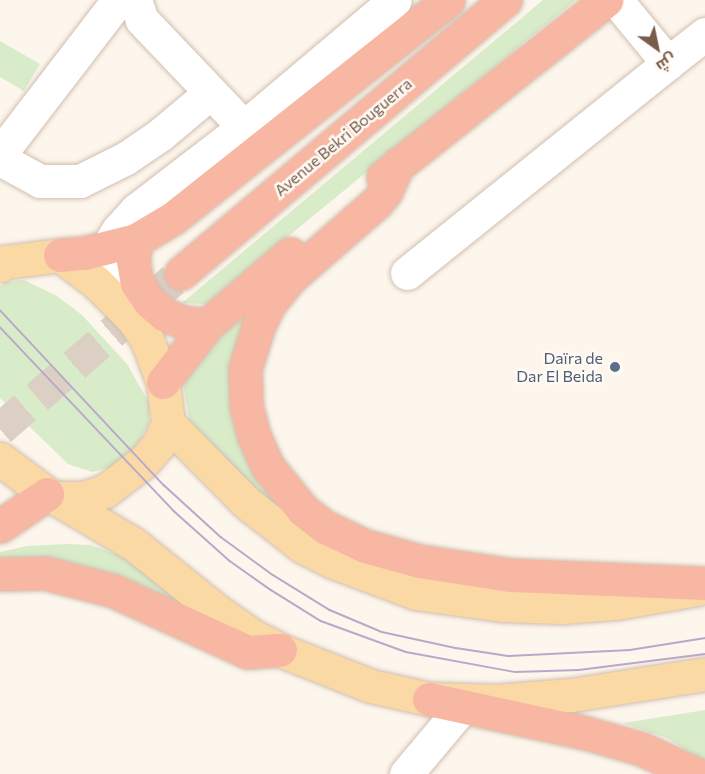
<!DOCTYPE html>
<meta charset="utf-8">
<style>
body{margin:0}
#map{position:relative;width:705px;height:774px;overflow:hidden;background:#fdf6ec;font-family:Commissioner,Cairo,sans-serif}
div>[style]{position:absolute}
.green>*{inset:0;background:#d8ecc9}
.highway-tunnel>*{height:33px;margin-top:-16.5px;transform-origin:0;background:repeating-linear-gradient(90deg,#dcd0c4 0 33px,transparent 0 49px)}
.roads{filter:drop-shadow(0 0 2px #d1beb0) drop-shadow(0 0 2px #d1beb0)}
.minor>*{height:33px;margin:-16.5px;padding:0 16.5px;transform-origin:16.5px;border-radius:16.5px;background:#fff}
.major>*{height:33px;margin:-16.5px;padding:0 16.5px;transform-origin:16.5px;border-radius:16.5px;background:#fbd9a5}
.highway>*{height:33px;margin:-16.5px;padding:0 16.5px;transform-origin:16.5px;border-radius:16.5px;background:#f7b7a3}
.tram>*{height:1.5px;margin:-0.75px;padding:0 0.75px;transform-origin:0.75px;border-radius:0.75px;background:#b9a8c9}
.dots>*{width:16px;height:16px;translate:-50% -50%;box-sizing:border-box;border:3px solid #fffaf3;border-radius:50%}
span{translate:-50% -50%;white-space:nowrap;text-align:center;line-height:1.15;-webkit-text-stroke:5px #fffaf3;paint-order:stroke}
.street-label{font-size:16px;color:#7a5c4d}
.service-label{font-size:16px;color:#4e5e75}
.right{translate:-100% -50%;text-align:right}
.north{position:absolute;left:627px;top:18px;width:60px;height:60px;-webkit-text-stroke:4px #fffaf3;paint-order:stroke;rotate:147deg;font-size:16px;font-weight:700;line-height:24px;text-align:center;color:#7a5c4d}
.north::after{content:'';display:block;margin:auto;width:21px;height:27px;background:#7a5c4d;clip-path:polygon(50% 0,100% 100%,50% 72%,0 100%)}
</style>
<div id="map">
<div class="green">
<i style="clip-path:polygon(543px 0,576px 0,206px 304px,182px 303px)"></i>
<i style="clip-path:polygon(0 41px,40px 64px,24px 91px,0 77px)"></i>
<i style="clip-path:polygon(24px 280px,57px 296px,82px 315px,127px 364px,149px 403px,149px 423px,138px 444px,112px 467px,92px 472px,68px 464px,0 398px,0 286px,6px 282px)"></i>
<i style="clip-path:polygon(261px 295px,233px 413px,341px 549px,252px 501px,208px 458px,189px 419px,183px 384px,203px 345px)"></i>
<i style="clip-path:polygon(67px 544px,90px 545px,125px 557px,197px 610px,119px 579px,0 563px,0 552px,27px 546px)"></i>
<i style="clip-path:polygon(705px 710px,705px 762px,667px 738px,623px 723px)"></i>
</div>
<div class="highway-tunnel">
<i style="left:0;top:429px;width:239px;rotate:-40.8deg"></i>
</div>
<div class="roads">
<div class="minor">
<i style="left:135px;top:0;width:21px;rotate:71deg"></i>
<i style="left:142px;top:20px;width:148px;rotate:46.4deg"></i>
<i style="left:616px;top:0;width:82px;rotate:50.5deg"></i>
<i style="left:668px;top:63px;width:47px;rotate:-38.1deg"></i>
<i style="left:0;top:154px;width:194px;rotate:-52.5deg"></i>
<i style="left:0;top:159px;width:46px;rotate:28.8deg"></i>
<i style="left:40px;top:181px;width:40px"></i>
<i style="left:80px;top:181px;width:51px;rotate:-26.6deg"></i>
<i style="left:126px;top:158px;width:42px;rotate:-34.4deg"></i>
<i style="left:161px;top:134px;width:64px;rotate:-39.9deg"></i>
<i style="left:407px;top:273px;width:335px;rotate:-38.8deg"></i>
<i style="left:112px;top:296px;width:48px;rotate:-95.9deg"></i>
<i style="left:107px;top:248px;width:21px;rotate:-59deg"></i>
<i style="left:118px;top:230px;width:27px;rotate:-48deg"></i>
<i style="left:136px;top:210px;width:136px;rotate:-37.5deg"></i>
<i style="left:244px;top:127px;width:197px;rotate:-40.1deg"></i>
<i style="left:406px;top:774px;width:90px;rotate:-50deg"></i>
</div>
<div class="major">
<i style="left:0;top:265px;width:6px;rotate:-31deg"></i>
<i style="left:5px;top:262px;width:55px;rotate:-7.3deg"></i>
<i style="left:60px;top:255px;width:45px;rotate:36.9deg"></i>
<i style="left:96px;top:282px;width:52px;rotate:45deg"></i>
<i style="left:133px;top:319px;width:25px;rotate:56deg"></i>
<i style="left:147px;top:340px;width:45px;rotate:69.1deg"></i>
<i style="left:163px;top:382px;width:41px;rotate:83deg"></i>
<i style="left:168px;top:423px;width:24px;rotate:114deg"></i>
<i style="left:158px;top:445px;width:23px;rotate:131deg"></i>
<i style="left:143px;top:462px;width:48px;rotate:142.7deg"></i>
<i style="left:105px;top:491px;width:22px;rotate:162deg"></i>
<i style="left:84px;top:498px;width:28px;rotate:180deg"></i>
<i style="left:56px;top:498px;width:10px;rotate:-156deg"></i>
<i style="left:47px;top:494px;width:59px;rotate:-143.3deg"></i>
<i style="left:168px;top:423px;width:112px;rotate:45.4deg"></i>
<i style="left:247px;top:503px;width:70px;rotate:38deg"></i>
<i style="left:302px;top:546px;width:36px;rotate:27deg"></i>
<i style="left:334px;top:562px;width:88px;rotate:20.7deg"></i>
<i style="left:416px;top:593px;width:87px;rotate:7.9deg"></i>
<i style="left:502px;top:605px;width:60px;rotate:1.9deg"></i>
<i style="left:562px;top:607px;width:53px;rotate:-4.3deg"></i>
<i style="left:615px;top:603px;width:83px;rotate:-9.7deg"></i>
<i style="left:56px;top:498px;width:92px;rotate:30.7deg"></i>
<i style="left:135px;top:545px;width:105px;rotate:38.8deg"></i>
<i style="left:217px;top:611px;width:44px;rotate:34.8deg"></i>
<i style="left:253px;top:636px;width:30px;rotate:27deg"></i>
<i style="left:280px;top:650px;width:98px;rotate:21.6deg"></i>
<i style="left:371px;top:686px;width:59px;rotate:12.6deg"></i>
<i style="left:429px;top:699px;width:68px;rotate:1.7deg"></i>
<i style="left:497px;top:701px;width:74px;rotate:-4.6deg"></i>
<i style="left:571px;top:695px;width:136px;rotate:-8.9deg"></i>
</div>
<div class="highway">
<i style="left:398px;top:164px;width:30px;rotate:114deg"></i>
<i style="left:386px;top:191px;width:14px;rotate:129deg"></i>
<i style="left:377px;top:202px;width:116px;rotate:138.9deg"></i>
<i style="left:290px;top:278px;width:33px;rotate:129deg"></i>
<i style="left:269px;top:304px;width:25px;rotate:116deg"></i>
<i style="left:258px;top:327px;width:44px;rotate:107.2deg"></i>
<i style="left:245px;top:369px;width:37px;rotate:88deg"></i>
<i style="left:246px;top:406px;width:31px;rotate:75deg"></i>
<i style="left:254px;top:436px;width:34px;rotate:66deg"></i>
<i style="left:268px;top:467px;width:55px;rotate:50.9deg"></i>
<i style="left:303px;top:510px;width:28px;rotate:38deg"></i>
<i style="left:325px;top:527px;width:44px;rotate:25.4deg"></i>
<i style="left:365px;top:546px;width:56px;rotate:15.5deg"></i>
<i style="left:419px;top:561px;width:93px;rotate:8.7deg"></i>
<i style="left:511px;top:575px;width:194px;rotate:2.4deg"></i>
<i style="left:383px;top:177px;width:285px;rotate:-38.4deg"></i>
<i style="left:136px;top:240px;width:21px;rotate:98deg"></i>
<i style="left:133px;top:261px;width:22px;rotate:80deg"></i>
<i style="left:137px;top:283px;width:22px;rotate:56deg"></i>
<i style="left:149px;top:301px;width:21px;rotate:41deg"></i>
<i style="left:165px;top:315px;width:22px;rotate:21deg"></i>
<i style="left:186px;top:323px;width:22px;rotate:3deg"></i>
<i style="left:60px;top:255px;width:24px;rotate:-5deg"></i>
<i style="left:84px;top:253px;width:54px;rotate:-14deg"></i>
<i style="left:136px;top:240px;width:43px;rotate:-30.7deg"></i>
<i style="left:173px;top:218px;width:351px;rotate:-38.4deg"></i>
<i style="left:181px;top:273px;width:424px;rotate:-40.1deg"></i>
<i style="left:163px;top:382px;width:73px;rotate:-52.2deg"></i>
<i style="left:208px;top:324px;width:108px;rotate:-40.5deg"></i>
<i style="left:0;top:526px;width:57px;rotate:-34.2deg"></i>
<i style="left:0;top:574px;width:45px;rotate:-1.3deg"></i>
<i style="left:45px;top:573px;width:71px;rotate:14.6deg"></i>
<i style="left:114px;top:591px;width:147px;rotate:24.5deg"></i>
<i style="left:248px;top:652px;width:32px;rotate:-4deg"></i>
<i style="left:429px;top:699px;width:161px;rotate:12.2deg"></i>
<i style="left:586px;top:733px;width:58px;rotate:15.9deg"></i>
<i style="left:642px;top:749px;width:60px;rotate:24.8deg"></i>
</div>
</div>
<div class="tram">
<i style="left:0;top:310px;width:240px;rotate:46.9deg"></i>
<i style="left:164px;top:485px;width:77px;rotate:42.4deg"></i>
<i style="left:221px;top:537px;width:64px;rotate:36.2deg"></i>
<i style="left:273px;top:575px;width:67px;rotate:31.6deg"></i>
<i style="left:330px;top:610px;width:56px;rotate:22.9deg"></i>
<i style="left:382px;top:632px;width:76px;rotate:12.2deg"></i>
<i style="left:456px;top:648px;width:54px;rotate:8.6deg"></i>
<i style="left:509px;top:656px;width:121px;rotate:-2.8deg"></i>
<i style="left:630px;top:650px;width:76px;rotate:-9.1deg"></i>
<i style="left:0;top:327px;width:253px;rotate:46.6deg"></i>
<i style="left:174px;top:511px;width:75px;rotate:41.8deg"></i>
<i style="left:230px;top:561px;width:50px;rotate:35.3deg"></i>
<i style="left:271px;top:590px;width:59px;rotate:31.8deg"></i>
<i style="left:321px;top:621px;width:90px;rotate:20deg"></i>
<i style="left:406px;top:652px;width:111px;rotate:10.4deg"></i>
<i style="left:515px;top:672px;width:64px;rotate:-1.8deg"></i>
<i style="left:579px;top:670px;width:127px;rotate:-7.2deg"></i>
</div>
<div class="dots">
<i style="left:615px;top:367px;background:#5c6f8a"></i>
</div>
<div class="street-label">
<span style="left:343px;top:137px;rotate:-40deg">Avenue Bekri Bouguerra</span>
</div>
<div class="service-label">
<span class="right" style="left:603px;top:367px">Daïra de<br>Dar El Beida</span>
</div>
<div class="north">ش</div>
</div>
